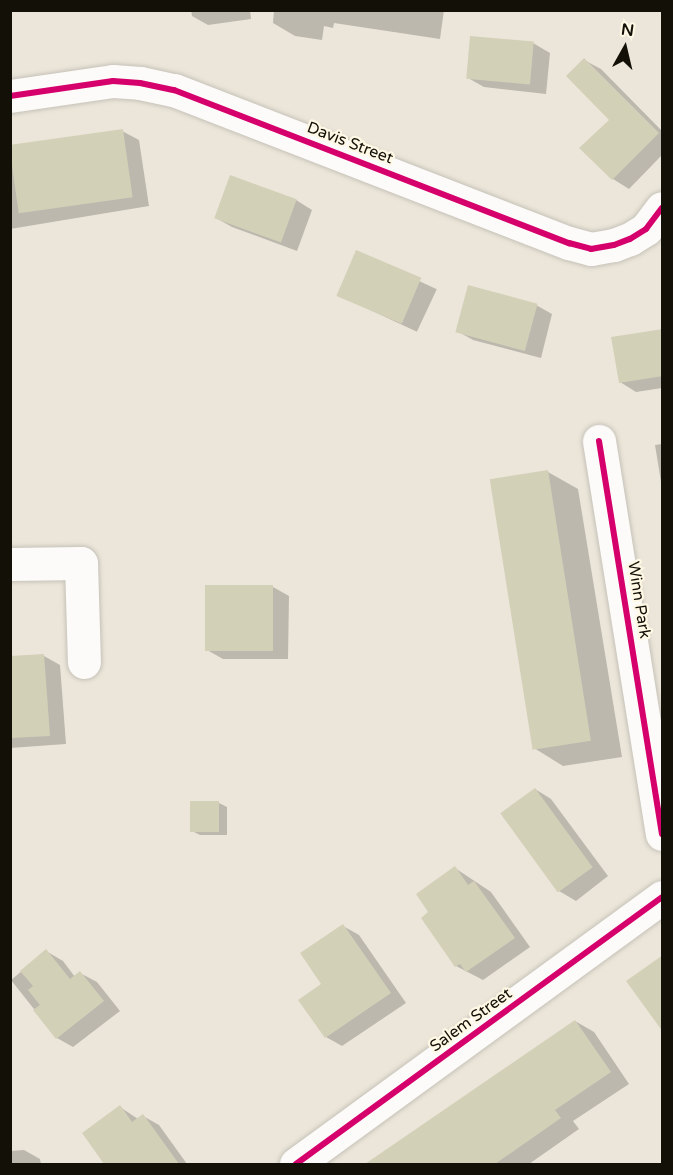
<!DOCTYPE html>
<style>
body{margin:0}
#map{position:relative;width:673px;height:1175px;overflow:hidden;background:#ece6da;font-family:"Varela Round",sans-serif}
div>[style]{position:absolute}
.shadow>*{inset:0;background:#0003;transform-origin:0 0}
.building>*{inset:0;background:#d3d0b8;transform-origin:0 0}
.roads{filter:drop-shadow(0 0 2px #c6c2b8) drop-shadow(0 0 2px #c6c2b8)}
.minor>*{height:33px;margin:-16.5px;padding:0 16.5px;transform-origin:16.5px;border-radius:16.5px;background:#fcfbf9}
.cycleway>*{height:6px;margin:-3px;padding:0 3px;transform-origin:3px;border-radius:3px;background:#d6006c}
span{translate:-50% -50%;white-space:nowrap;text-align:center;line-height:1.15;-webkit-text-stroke:4.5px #fff8e5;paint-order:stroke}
.street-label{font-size:16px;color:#131008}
.frame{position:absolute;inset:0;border:12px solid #131008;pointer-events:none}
.north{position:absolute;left:595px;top:18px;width:60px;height:60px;-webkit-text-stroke:4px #fff8e5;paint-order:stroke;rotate:8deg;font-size:16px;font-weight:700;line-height:24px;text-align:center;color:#131008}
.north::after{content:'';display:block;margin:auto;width:21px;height:27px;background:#131008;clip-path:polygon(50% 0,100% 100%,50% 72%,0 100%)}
</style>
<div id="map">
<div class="shadow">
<i style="clip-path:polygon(191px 10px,250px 10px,251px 19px,208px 25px,192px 16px)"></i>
<i style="clip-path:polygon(274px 10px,444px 10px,440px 39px,334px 23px,333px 28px,324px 26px,322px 40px,295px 36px,273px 23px)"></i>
<i style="clip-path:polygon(533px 43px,550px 53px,546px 94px,484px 87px,468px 78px)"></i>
<i style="clip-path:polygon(584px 60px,601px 69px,662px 131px,662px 155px,629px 189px,613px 179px,611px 120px)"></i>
<i style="clip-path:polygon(122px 131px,139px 140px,149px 206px,10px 229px,10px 151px)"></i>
<i style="clip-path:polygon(296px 200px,312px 210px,297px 251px,232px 227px,216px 218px)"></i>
<i style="left:357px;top:252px;width:88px;height:47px;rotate:25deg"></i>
<i style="clip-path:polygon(536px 305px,552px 314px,541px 358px,473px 340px,457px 331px)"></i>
<i style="clip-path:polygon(662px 330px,662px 388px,636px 392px,620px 382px)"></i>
<i style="clip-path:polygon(662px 444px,662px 488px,655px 445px)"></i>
<i style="clip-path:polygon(548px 472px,578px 489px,622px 757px,563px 766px,534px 748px)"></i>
<i style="clip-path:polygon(273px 587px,289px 596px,288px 659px,223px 659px,207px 650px)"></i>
<i style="clip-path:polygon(44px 656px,60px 665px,66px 744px,10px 748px,10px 658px)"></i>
<i style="clip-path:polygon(535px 789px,551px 799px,608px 876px,576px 901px,559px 891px,502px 814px)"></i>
<i style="clip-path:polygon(219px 803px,227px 807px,227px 835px,200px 835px,192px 831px)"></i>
<i style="clip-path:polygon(455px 868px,491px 892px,530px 947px,483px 980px,456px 966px,430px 913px)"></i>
<i style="clip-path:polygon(343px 926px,359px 935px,406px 1003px,342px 1046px,326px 1037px,323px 984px)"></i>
<i style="clip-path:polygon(46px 951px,63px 961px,75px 977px,80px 973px,97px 982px,120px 1011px,73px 1047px,57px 1038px,11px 980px)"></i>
<i style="clip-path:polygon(575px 1021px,594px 1032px,629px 1084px,573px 1121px,579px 1129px,529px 1164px,373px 1164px,372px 1162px)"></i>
<i style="clip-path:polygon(120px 1107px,138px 1119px,143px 1116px,159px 1125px,187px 1164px,103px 1164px,106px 1164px,84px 1133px)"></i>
<i style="clip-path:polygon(24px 1150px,40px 1159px,41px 1164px,10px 1164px,10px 1151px)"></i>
</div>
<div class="building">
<i style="left:470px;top:36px;width:64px;height:43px;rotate:5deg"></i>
<i style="clip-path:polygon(584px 58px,659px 133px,612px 180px,579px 148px,609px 120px,566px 76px)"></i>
<i style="left:123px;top:129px;width:69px;height:115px;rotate:82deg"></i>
<i style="left:230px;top:175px;width:71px;height:46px;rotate:20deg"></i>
<i style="left:356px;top:250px;width:71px;height:50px;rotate:23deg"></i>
<i style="left:468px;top:285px;width:72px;height:49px;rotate:15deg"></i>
<i style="clip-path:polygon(663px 329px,663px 376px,619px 383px,611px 337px)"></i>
<i style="left:548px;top:470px;width:274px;height:59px;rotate:81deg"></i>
<i style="left:205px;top:585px;width:68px;height:66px"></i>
<i style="clip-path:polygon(44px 654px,50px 736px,10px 738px,10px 656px)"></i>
<i style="left:535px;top:788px;width:98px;height:43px;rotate:54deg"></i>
<i style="left:190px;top:801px;width:29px;height:31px"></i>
<i style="clip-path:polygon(455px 866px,468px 885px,474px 881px,515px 938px,466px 972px,460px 964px,455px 967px,421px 918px,428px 912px,416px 894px)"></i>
<i style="clip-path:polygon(343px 924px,391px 993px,325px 1038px,298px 1000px,321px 984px,300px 953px)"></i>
<i style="clip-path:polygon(46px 949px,70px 979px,80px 971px,104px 1001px,56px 1039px,33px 1010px,40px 1005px,28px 990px,33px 986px,20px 971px)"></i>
<i style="clip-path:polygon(663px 955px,663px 1032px,626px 981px)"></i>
<i style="clip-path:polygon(575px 1020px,611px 1072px,555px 1110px,561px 1118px,495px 1164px,365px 1164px)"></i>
<i style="clip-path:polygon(120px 1105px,132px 1122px,143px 1114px,179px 1164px,104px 1164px,82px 1133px)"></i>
</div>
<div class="roads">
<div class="minor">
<i style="left:10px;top:96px;width:104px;rotate:-8.3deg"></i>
<i style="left:113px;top:81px;width:27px;rotate:4deg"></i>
<i style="left:140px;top:83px;width:35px;rotate:12deg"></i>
<i style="left:174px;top:90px;width:424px;rotate:21.2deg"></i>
<i style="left:569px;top:243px;width:23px;rotate:15deg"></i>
<i style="left:591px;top:249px;width:23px;rotate:-10deg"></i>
<i style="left:614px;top:245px;width:17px;rotate:-21deg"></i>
<i style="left:630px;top:239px;width:19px;rotate:-32deg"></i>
<i style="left:646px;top:229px;width:26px;rotate:-53deg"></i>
<i style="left:599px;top:441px;width:398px;rotate:80.9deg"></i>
<i style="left:10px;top:564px;width:71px;rotate:-0.8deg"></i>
<i style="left:81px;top:563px;width:99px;rotate:88.3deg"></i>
<i style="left:296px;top:1164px;width:453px;rotate:-36.1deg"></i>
</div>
</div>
<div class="cycleway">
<i style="left:10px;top:96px;width:104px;rotate:-8.3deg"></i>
<i style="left:113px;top:81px;width:27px;rotate:4deg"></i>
<i style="left:140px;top:83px;width:35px;rotate:12deg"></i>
<i style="left:174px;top:90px;width:424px;rotate:21.2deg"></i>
<i style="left:569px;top:243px;width:23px;rotate:15deg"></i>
<i style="left:591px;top:249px;width:23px;rotate:-10deg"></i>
<i style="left:614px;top:245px;width:17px;rotate:-21deg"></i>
<i style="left:630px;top:239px;width:19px;rotate:-32deg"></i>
<i style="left:646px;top:229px;width:26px;rotate:-53deg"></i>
<i style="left:599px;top:441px;width:398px;rotate:80.9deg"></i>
<i style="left:296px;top:1164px;width:453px;rotate:-36.1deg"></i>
</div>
<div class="street-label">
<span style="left:350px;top:143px;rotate:21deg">Davis Street</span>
<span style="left:639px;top:600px;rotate:81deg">Winn Park</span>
<span style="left:471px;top:1020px;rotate:-36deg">Salem Street</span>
</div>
<div class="frame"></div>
<div class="north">N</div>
</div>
